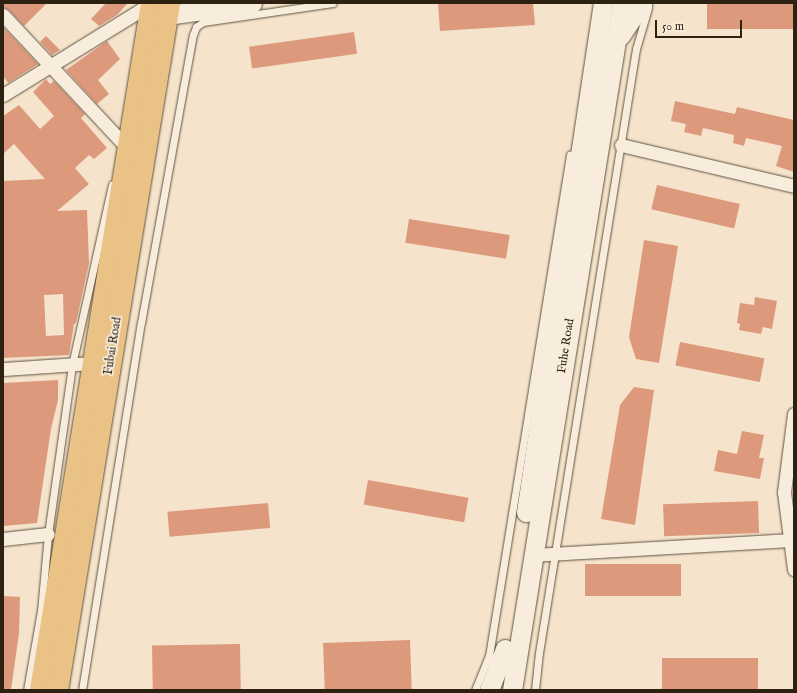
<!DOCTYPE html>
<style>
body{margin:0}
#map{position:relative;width:797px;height:693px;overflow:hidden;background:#f5e4cb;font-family:"IM FELL English",serif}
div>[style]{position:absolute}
.building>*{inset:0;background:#dd997c;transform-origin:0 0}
.roads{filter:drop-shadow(0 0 1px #5f5240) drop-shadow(0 0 1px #5f5240)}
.lane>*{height:7px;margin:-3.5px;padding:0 3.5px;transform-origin:3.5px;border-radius:3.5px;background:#f8eddd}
.street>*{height:13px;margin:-6.5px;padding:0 6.5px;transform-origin:6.5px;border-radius:6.5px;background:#f8eddd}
.secondary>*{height:19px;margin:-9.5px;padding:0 9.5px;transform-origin:9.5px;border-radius:9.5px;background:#f8eddd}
.primary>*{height:21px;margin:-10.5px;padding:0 10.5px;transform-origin:10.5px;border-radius:10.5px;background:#eac286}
span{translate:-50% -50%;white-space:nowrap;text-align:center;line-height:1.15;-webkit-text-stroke:3.5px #f8eddd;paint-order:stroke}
.street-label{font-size:12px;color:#2d2112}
.frame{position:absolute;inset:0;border:4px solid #2d2112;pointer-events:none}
.scale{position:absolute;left:655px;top:20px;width:87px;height:18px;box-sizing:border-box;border:2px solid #2d2112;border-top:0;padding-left:5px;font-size:12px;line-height:14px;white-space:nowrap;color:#2d2112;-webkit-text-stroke:3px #f8eddd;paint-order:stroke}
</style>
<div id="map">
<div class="building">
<i style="clip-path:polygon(3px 3px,47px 3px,24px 26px,9px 10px,3px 7px)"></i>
<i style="clip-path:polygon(106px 3px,128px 3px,117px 15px,99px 26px,91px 19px)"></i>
<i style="clip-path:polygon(438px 3px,533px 3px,535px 25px,440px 31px)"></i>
<i style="left:707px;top:3px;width:87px;height:26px"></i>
<i style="clip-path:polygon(3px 27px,38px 64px,8px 83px,3px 76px)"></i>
<i style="left:354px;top:32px;width:22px;height:106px;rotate:82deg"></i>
<i style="clip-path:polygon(46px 36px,60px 50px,52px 55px,40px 42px)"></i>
<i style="clip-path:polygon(107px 41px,120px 59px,98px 80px,109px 94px,97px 104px,66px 70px)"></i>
<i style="clip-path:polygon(evenodd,46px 79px,50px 84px,54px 81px,85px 114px,81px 118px,107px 148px,94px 159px,89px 155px,75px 168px,89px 184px,57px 211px,87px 210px,89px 263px,76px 323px,74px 324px,69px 355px,3px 358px,3px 181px,45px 179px,14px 144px,3px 154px,3px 116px,19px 105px,40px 129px,54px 116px,33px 92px,46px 79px,63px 294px,64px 335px,46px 336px,44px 295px,63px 294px)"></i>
<i style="clip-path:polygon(675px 101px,735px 114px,737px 107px,794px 120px,794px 172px,776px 166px,782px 146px,746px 138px,744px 146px,733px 143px,734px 135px,703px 128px,701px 136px,684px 132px,686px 124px,671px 121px)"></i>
<i style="left:657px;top:185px;width:85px;height:25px;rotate:13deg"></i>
<i style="left:409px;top:219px;width:102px;height:24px;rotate:9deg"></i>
<i style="clip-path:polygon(644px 240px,678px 246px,659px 363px,636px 359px,629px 337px)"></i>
<i style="clip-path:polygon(755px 297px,777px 301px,772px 329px,763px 327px,761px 334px,739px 330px,740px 324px,737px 323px,740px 303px,754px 305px)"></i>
<i style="left:680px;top:342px;width:86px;height:24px;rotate:11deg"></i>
<i style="clip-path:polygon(58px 380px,58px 400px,51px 429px,37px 523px,3px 526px,3px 383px)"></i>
<i style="clip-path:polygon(634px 387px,654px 390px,635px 525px,601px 519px,620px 405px)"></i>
<i style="clip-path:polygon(742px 431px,764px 435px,759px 458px,764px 458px,760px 479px,714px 471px,718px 450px,737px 454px)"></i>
<i style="left:368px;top:480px;width:102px;height:25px;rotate:10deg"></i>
<i style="left:758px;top:501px;width:32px;height:95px;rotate:88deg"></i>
<i style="left:268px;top:503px;width:25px;height:101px;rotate:85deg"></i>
<i style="left:681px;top:564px;width:32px;height:96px;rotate:90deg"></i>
<i style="clip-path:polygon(3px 596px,20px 597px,19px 633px,11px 690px,3px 690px)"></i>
<i style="left:410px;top:640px;width:50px;height:87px;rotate:88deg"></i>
<i style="left:240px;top:644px;width:46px;height:88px;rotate:89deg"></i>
<i style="left:758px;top:658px;width:32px;height:96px;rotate:90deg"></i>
</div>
<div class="roads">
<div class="lane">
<i style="left:27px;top:690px;width:80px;rotate:-80deg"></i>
<i style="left:41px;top:611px;width:77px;rotate:-84.8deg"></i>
<i style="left:48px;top:534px;width:171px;rotate:-81.9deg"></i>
<i style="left:72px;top:365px;width:185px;rotate:-77.5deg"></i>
<i style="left:82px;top:690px;width:372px;rotate:-80.9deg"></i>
<i style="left:141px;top:323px;width:293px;rotate:-79.8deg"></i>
<i style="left:193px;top:35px;width:9px;rotate:-69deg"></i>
<i style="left:196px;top:27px;width:9px;rotate:-36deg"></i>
<i style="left:203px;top:22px;width:131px;rotate:-8.3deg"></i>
<i style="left:475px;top:690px;width:37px;rotate:-68deg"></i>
<i style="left:489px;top:656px;width:508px;rotate:-80.82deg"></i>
<i style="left:535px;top:690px;width:37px;rotate:-84deg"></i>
<i style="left:539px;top:653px;width:612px;rotate:-80.88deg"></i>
<i style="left:636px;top:49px;width:43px;rotate:-73.7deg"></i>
</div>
<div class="street">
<i style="left:3px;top:15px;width:173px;rotate:46.9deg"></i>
<i style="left:3px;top:95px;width:163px;rotate:-31.7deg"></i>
<i style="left:142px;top:9px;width:8px;rotate:14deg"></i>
<i style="left:621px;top:145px;width:178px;rotate:13.3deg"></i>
<i style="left:3px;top:369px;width:90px;rotate:-3.8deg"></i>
<i style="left:794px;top:414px;width:79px;rotate:97.3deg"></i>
<i style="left:784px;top:492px;width:78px;rotate:82.6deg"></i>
<i style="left:3px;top:539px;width:45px;rotate:-6.3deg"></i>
<i style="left:532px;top:555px;width:262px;rotate:-3.3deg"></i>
</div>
<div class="secondary">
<i style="left:153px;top:17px;width:100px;rotate:-8deg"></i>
<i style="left:620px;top:36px;width:40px;rotate:-56deg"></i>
<i style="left:526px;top:512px;width:515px;rotate:-81.4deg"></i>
<i style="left:489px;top:690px;width:44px;rotate:-68.7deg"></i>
<i style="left:512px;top:690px;width:696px;rotate:-80.9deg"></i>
</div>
<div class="primary">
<i style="left:40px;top:690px;width:696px;rotate:-80.82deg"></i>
<i style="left:57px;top:690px;width:696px;rotate:-80.74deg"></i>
</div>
</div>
<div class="street-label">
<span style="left:113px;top:346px;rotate:-81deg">Fubai Road</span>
<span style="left:566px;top:346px;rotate:-81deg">Fuhe Road</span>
</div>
<div class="frame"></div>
<div class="scale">50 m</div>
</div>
